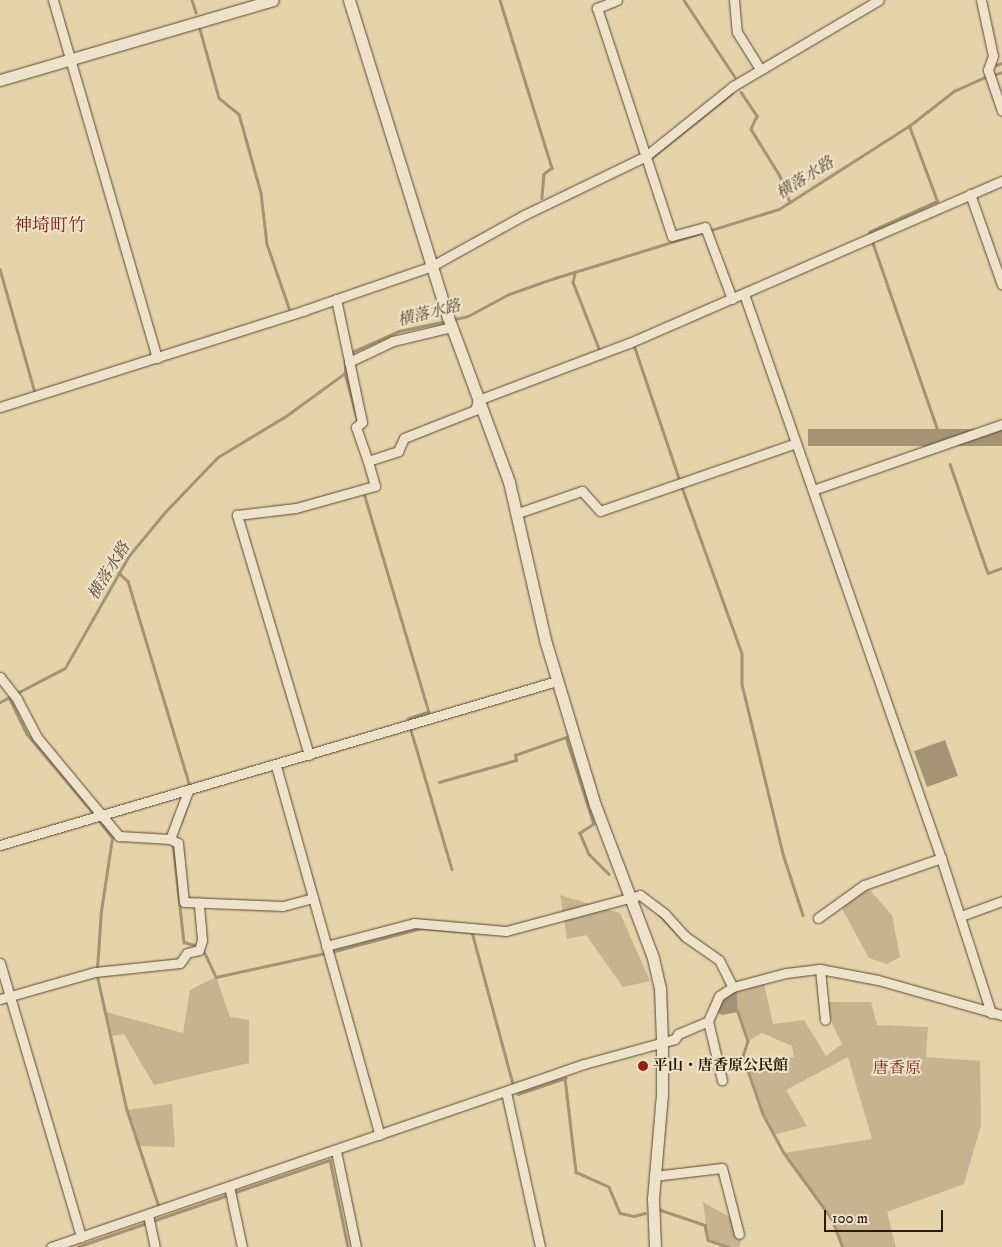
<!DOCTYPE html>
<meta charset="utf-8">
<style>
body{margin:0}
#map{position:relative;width:1002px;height:1247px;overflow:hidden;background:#e5d3ab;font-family:"IM FELL DW Pica","Noto Serif JP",serif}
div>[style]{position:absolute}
.green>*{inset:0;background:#c5b48f}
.water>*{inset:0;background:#a59474;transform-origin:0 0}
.stream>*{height:2.5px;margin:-1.25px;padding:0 1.25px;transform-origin:1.25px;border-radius:1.25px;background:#a59474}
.roads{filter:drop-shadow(0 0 1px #584932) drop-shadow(0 0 1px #584932)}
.minor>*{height:9px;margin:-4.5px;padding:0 4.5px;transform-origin:4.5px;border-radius:4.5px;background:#eee2c8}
.tertiary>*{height:11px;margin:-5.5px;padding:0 5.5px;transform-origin:5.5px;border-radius:5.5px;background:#eee2c8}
.dots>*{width:14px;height:14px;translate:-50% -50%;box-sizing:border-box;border:2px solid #eee2c8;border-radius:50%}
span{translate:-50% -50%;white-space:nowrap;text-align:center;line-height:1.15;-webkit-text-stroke:4px #eee2c8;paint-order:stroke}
.poi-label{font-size:15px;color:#291b09;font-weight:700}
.left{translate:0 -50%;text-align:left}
.water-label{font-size:16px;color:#5b4b34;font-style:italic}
.neighbourhood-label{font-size:16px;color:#7a1f14}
.quarter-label{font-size:18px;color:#7a1f14}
.scale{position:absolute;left:824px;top:1210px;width:119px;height:22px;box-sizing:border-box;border:2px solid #291b09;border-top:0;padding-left:6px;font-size:15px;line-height:18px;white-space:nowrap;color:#291b09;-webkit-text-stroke:4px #eee2c8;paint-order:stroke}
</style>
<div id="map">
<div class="green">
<i style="clip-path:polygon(867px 887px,892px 915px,900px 957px,887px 964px,869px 958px,840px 905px)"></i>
<i style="clip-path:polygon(560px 895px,620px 913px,650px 981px,623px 987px,586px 935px,567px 939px)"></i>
<i style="clip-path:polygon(216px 977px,230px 1017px,249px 1020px,249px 1063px,154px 1085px,124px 1034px,112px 1036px,106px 1012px,183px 1033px,190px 990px)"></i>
<i style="clip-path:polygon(764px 983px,773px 1024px,804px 1020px,826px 1056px,842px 1044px,829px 1017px,827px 1002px,871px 1002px,877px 1025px,928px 1027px,926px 1057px,980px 1061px,981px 1125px,964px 1184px,887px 1212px,896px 1247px,843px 1247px,832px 1219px,784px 1153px,872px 1139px,848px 1057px,786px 1090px,807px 1126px,774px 1135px,763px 1114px,746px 1064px,794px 1057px,792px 1046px,762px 1033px,748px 1041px,738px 1012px,737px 990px)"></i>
<i style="clip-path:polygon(172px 1104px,175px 1147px,138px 1146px,127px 1110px)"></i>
<i style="clip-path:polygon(703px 1202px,738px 1222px,742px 1234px,740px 1247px,719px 1247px,720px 1243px,708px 1240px)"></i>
</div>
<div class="water">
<i style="left:1002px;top:429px;width:17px;height:194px;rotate:90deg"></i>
<i style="left:945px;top:740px;width:38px;height:33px;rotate:70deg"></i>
<i style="clip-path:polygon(737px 990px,738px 1012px,722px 1015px,717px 1012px,720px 999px)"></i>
</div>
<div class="stream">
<i style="left:192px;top:0;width:13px;rotate:72deg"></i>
<i style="left:500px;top:0;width:176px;rotate:72.8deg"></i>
<i style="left:552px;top:168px;width:10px;rotate:143deg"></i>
<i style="left:544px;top:174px;width:24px;rotate:95deg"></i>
<i style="left:684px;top:0;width:92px;rotate:56.5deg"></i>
<i style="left:200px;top:29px;width:72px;rotate:74.6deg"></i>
<i style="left:219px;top:98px;width:26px;rotate:39deg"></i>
<i style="left:239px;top:114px;width:82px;rotate:74.4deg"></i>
<i style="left:261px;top:193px;width:51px;rotate:83.3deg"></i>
<i style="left:267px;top:244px;width:68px;rotate:71deg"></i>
<i style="left:996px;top:65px;width:6px;rotate:-18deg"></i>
<i style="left:993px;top:75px;width:9px;rotate:-18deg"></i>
<i style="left:741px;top:92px;width:29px;rotate:56deg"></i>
<i style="left:757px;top:116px;width:14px;rotate:115deg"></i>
<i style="left:751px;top:129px;width:55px;rotate:58.3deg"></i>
<i style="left:780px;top:176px;width:28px;rotate:69deg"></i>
<i style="left:650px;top:159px;width:105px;rotate:-38.8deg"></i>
<i style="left:869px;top:232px;width:75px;rotate:-24.5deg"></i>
<i style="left:937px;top:201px;width:80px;rotate:-110.5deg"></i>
<i style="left:873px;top:243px;width:207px;rotate:70.9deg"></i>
<i style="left:0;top:269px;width:129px;rotate:74.2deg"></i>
<i style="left:575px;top:274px;width:8px;rotate:104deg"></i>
<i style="left:573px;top:282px;width:74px;rotate:68.6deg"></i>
<i style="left:451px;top:320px;width:17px;rotate:-13deg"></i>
<i style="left:468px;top:316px;width:47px;rotate:-28.2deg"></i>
<i style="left:509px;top:294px;width:49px;rotate:-19.2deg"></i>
<i style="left:555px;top:278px;width:234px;rotate:-17.1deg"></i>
<i style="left:779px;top:209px;width:154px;rotate:-32.6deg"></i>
<i style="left:909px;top:126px;width:57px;rotate:-37.9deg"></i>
<i style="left:954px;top:91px;width:37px;rotate:-24deg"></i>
<i style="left:634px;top:345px;width:140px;rotate:71.3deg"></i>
<i style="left:350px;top:353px;width:54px;rotate:-24.2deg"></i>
<i style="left:399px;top:331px;width:48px;rotate:-12deg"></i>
<i style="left:345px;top:373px;width:47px;rotate:75.1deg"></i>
<i style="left:950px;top:464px;width:115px;rotate:70.8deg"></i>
<i style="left:988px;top:573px;width:15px;rotate:-20deg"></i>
<i style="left:682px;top:487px;width:177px;rotate:70.2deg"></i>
<i style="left:742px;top:654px;width:30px;rotate:90deg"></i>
<i style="left:742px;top:684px;width:178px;rotate:76.4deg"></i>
<i style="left:784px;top:857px;width:61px;rotate:71.9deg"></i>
<i style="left:364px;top:493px;width:228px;rotate:73.5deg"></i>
<i style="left:429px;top:712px;width:22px;rotate:162deg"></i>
<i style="left:119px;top:573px;width:12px;rotate:42deg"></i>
<i style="left:128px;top:581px;width:215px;rotate:73.2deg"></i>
<i style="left:9px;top:697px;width:41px;rotate:64.1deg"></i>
<i style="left:27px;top:734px;width:106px;rotate:50deg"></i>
<i style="left:0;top:702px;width:73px;rotate:-27.6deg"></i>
<i style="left:65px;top:668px;width:128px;rotate:-60.4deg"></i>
<i style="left:128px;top:557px;width:58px;rotate:-50.6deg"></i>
<i style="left:165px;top:512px;width:76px;rotate:-46.1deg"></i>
<i style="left:218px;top:457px;width:79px;rotate:-31.1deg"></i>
<i style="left:286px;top:416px;width:73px;rotate:-36.1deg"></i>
<i style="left:345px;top:373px;width:18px;rotate:-90deg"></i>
<i style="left:411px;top:730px;width:145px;rotate:73.6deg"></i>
<i style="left:439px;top:782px;width:80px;rotate:-15.9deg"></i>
<i style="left:516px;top:760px;width:5px;rotate:-101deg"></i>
<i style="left:515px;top:755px;width:54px;rotate:-19.4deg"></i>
<i style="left:566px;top:737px;width:91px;rotate:72.2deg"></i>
<i style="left:594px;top:824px;width:17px;rotate:147deg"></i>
<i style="left:580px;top:833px;width:23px;rotate:67deg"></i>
<i style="left:589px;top:854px;width:28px;rotate:45deg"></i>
<i style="left:181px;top:822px;width:32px;rotate:-72deg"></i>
<i style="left:173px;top:843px;width:100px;rotate:83.7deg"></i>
<i style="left:184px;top:942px;width:15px;rotate:16deg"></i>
<i style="left:660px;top:915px;width:34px;rotate:47deg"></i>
<i style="left:203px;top:949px;width:31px;rotate:65deg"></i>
<i style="left:216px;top:977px;width:113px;rotate:-12.3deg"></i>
<i style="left:331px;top:952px;width:93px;rotate:-14.9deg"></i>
<i style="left:421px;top:928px;width:51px;rotate:4.5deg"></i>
<i style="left:472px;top:932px;width:157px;rotate:74.9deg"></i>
<i style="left:97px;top:969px;width:58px;rotate:-86.1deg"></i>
<i style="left:101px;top:911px;width:74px;rotate:-81.4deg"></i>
<i style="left:112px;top:838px;width:23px;rotate:-128deg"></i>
<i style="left:97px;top:974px;width:139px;rotate:77.6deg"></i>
<i style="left:127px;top:1110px;width:102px;rotate:71.7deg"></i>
<i style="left:738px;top:1012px;width:31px;rotate:71deg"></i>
<i style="left:748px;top:1041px;width:16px;rotate:108deg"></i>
<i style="left:743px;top:1056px;width:61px;rotate:71deg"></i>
<i style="left:763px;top:1114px;width:44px;rotate:61.7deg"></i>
<i style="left:784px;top:1153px;width:82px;rotate:54deg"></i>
<i style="left:832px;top:1219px;width:30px;rotate:69deg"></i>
<i style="left:518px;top:1094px;width:50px;rotate:-18.8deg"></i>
<i style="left:565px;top:1078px;width:95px;rotate:83.3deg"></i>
<i style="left:576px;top:1172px;width:36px;rotate:24deg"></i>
<i style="left:609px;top:1187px;width:28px;rotate:67deg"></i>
<i style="left:620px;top:1213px;width:14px;rotate:12deg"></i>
<i style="left:634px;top:1216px;width:11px;rotate:-15deg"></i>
<i style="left:233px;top:1193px;width:102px;rotate:-18.8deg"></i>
<i style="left:330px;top:1160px;width:89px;rotate:78.3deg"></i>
<i style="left:658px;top:1209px;width:50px;rotate:18.8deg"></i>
<i style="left:705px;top:1225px;width:15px;rotate:79deg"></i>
<i style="left:708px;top:1240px;width:22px;rotate:18deg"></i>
<i style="left:77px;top:1247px;width:160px;rotate:-19deg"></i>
</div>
<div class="roads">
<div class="minor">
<i style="left:53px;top:0;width:373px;rotate:73.8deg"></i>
<i style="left:617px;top:0;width:22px;rotate:158deg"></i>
<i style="left:597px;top:8px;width:240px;rotate:71.8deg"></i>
<i style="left:672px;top:236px;width:34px;rotate:-15deg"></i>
<i style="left:705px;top:227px;width:77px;rotate:69.4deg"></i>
<i style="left:734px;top:0;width:32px;rotate:85deg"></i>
<i style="left:737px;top:32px;width:44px;rotate:58.1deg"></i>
<i style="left:981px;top:0;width:57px;rotate:77.9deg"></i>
<i style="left:993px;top:56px;width:15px;rotate:110deg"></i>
<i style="left:988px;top:70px;width:43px;rotate:71.1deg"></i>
<i style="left:970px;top:194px;width:96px;rotate:70.6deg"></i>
<i style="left:744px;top:294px;width:597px;rotate:70.75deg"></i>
<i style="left:941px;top:858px;width:163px;rotate:72.1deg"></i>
<i style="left:336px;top:299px;width:126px;rotate:78.1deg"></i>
<i style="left:362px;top:422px;width:8px;rotate:140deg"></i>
<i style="left:356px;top:427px;width:36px;rotate:71deg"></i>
<i style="left:349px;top:362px;width:49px;rotate:-25.5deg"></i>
<i style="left:393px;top:341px;width:61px;rotate:-13.3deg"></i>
<i style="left:0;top:407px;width:320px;rotate:-17.6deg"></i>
<i style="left:305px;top:310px;width:134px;rotate:-19.1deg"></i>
<i style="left:432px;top:266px;width:105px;rotate:-29deg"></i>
<i style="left:524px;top:215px;width:136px;rotate:-25.8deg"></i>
<i style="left:646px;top:156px;width:112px;rotate:-38.8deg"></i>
<i style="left:733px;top:86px;width:169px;rotate:-30.5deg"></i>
<i style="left:813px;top:490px;width:200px;rotate:-19.2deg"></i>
<i style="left:518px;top:513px;width:68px;rotate:-19deg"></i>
<i style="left:582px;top:491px;width:27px;rotate:48deg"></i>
<i style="left:600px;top:511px;width:207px;rotate:-19.1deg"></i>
<i style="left:0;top:677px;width:28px;rotate:52deg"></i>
<i style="left:17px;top:699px;width:43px;rotate:62.2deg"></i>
<i style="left:37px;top:737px;width:129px;rotate:50.4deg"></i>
<i style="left:119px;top:836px;width:51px;rotate:3.4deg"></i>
<i style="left:170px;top:839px;width:9px;rotate:27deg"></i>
<i style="left:178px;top:843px;width:59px;rotate:84.2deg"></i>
<i style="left:184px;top:902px;width:99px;rotate:2.3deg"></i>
<i style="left:283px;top:906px;width:31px;rotate:-15deg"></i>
<i style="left:309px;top:755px;width:251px;rotate:-106.7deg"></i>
<i style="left:237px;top:515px;width:59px;rotate:-6.8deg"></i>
<i style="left:296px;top:508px;width:82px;rotate:-15.6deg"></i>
<i style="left:375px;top:486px;width:26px;rotate:-106deg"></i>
<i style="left:368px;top:461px;width:32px;rotate:-18deg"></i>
<i style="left:398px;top:451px;width:14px;rotate:-65deg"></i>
<i style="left:404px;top:438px;width:76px;rotate:-21.5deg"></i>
<i style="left:475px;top:410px;width:10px;rotate:-73deg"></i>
<i style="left:478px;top:400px;width:161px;rotate:-20.7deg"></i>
<i style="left:629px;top:343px;width:407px;rotate:-23.5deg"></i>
<i style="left:276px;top:766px;width:383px;rotate:74.3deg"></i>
<i style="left:170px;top:839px;width:51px;rotate:-69.4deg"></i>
<i style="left:0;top:845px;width:581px;rotate:-16.41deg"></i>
<i style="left:961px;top:916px;width:44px;rotate:-20.1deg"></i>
<i style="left:818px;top:918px;width:57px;rotate:-35.7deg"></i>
<i style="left:864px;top:885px;width:82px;rotate:-19.3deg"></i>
<i style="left:326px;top:946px;width:91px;rotate:-14.6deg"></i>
<i style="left:414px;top:923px;width:92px;rotate:5deg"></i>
<i style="left:506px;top:931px;width:139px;rotate:-15deg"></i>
<i style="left:640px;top:895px;width:31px;rotate:37deg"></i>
<i style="left:665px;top:914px;width:31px;rotate:48deg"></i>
<i style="left:686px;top:937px;width:40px;rotate:34.9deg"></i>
<i style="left:719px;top:960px;width:30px;rotate:63deg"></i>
<i style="left:0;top:963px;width:286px;rotate:73.5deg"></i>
<i style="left:820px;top:969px;width:51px;rotate:84.4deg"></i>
<i style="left:0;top:999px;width:99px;rotate:-15.9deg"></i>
<i style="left:95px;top:972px;width:85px;rotate:-6deg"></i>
<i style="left:180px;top:963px;width:12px;rotate:-55deg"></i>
<i style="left:187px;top:953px;width:12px;rotate:-14deg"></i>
<i style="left:199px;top:950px;width:10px;rotate:-73deg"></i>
<i style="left:202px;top:940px;width:38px;rotate:-95deg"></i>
<i style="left:708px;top:1021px;width:61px;rotate:76.7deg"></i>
<i style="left:506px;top:1092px;width:159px;rotate:77.6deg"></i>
<i style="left:336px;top:1151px;width:98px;rotate:78.2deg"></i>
<i style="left:654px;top:1176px;width:68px;rotate:-6.7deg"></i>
<i style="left:722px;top:1168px;width:68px;rotate:75.6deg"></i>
<i style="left:229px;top:1186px;width:62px;rotate:78deg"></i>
<i style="left:148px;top:1215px;width:33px;rotate:78deg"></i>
<i style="left:51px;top:1247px;width:564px;rotate:-18.95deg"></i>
<i style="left:584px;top:1064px;width:94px;rotate:-15.4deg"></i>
<i style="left:675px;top:1039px;width:6px;rotate:-59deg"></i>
<i style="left:678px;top:1034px;width:33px;rotate:-23deg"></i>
<i style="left:708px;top:1021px;width:27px;rotate:-66deg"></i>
<i style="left:719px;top:996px;width:17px;rotate:-33deg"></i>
<i style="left:733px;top:987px;width:55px;rotate:-14.8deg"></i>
<i style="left:786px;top:973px;width:34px;rotate:-7deg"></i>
<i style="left:820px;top:969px;width:59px;rotate:10.7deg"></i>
<i style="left:878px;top:980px;width:129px;rotate:15.8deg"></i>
</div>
<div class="tertiary">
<i style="left:349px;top:0;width:332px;rotate:72.7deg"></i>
<i style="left:448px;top:317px;width:176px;rotate:69.7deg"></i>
<i style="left:509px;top:482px;width:165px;rotate:77.1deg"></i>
<i style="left:546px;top:643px;width:169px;rotate:73.2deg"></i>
<i style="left:595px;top:805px;width:164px;rotate:69.2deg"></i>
<i style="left:653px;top:958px;width:31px;rotate:77deg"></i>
<i style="left:660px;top:988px;width:53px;rotate:87.8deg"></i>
<i style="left:662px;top:1041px;width:53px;rotate:90deg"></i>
<i style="left:662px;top:1094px;width:104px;rotate:94.9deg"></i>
<i style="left:653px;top:1198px;width:49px;rotate:87.7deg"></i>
<i style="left:0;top:80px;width:284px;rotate:-16.3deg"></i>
</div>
</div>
<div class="dots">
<i style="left:643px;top:1066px;background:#8f2418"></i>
</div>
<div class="poi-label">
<span class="left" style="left:653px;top:1066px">平山・唐香原公民館</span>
</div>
<div class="water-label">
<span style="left:805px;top:178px;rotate:-32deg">横落水路</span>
<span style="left:429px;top:313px;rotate:-14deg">横落水路</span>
<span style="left:109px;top:571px;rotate:-58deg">横落水路</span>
</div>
<div class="neighbourhood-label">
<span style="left:897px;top:1068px">唐香原</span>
</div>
<div class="quarter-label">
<span style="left:50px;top:226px">神埼町竹</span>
</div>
<div class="scale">100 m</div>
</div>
